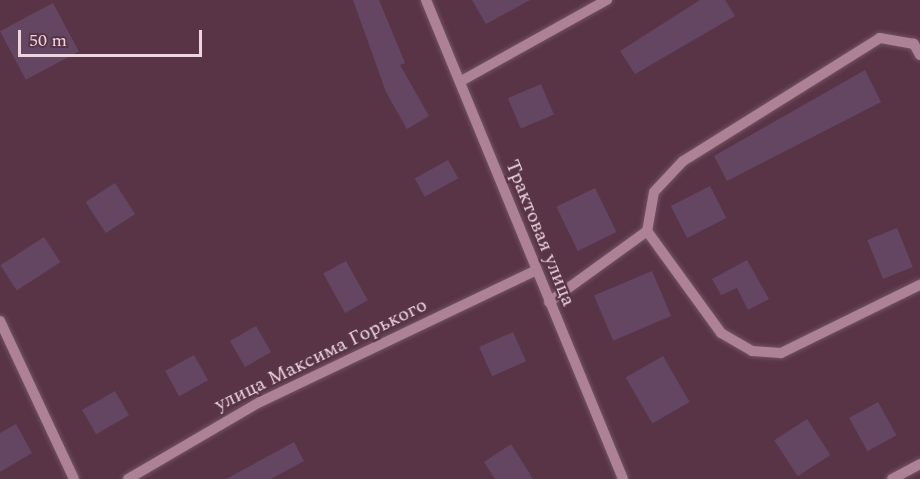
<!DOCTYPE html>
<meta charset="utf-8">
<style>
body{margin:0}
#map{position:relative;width:920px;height:479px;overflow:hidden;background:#593447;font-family:Spectral,serif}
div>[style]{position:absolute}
.building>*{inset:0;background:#644662;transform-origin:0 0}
.roads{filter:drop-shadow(0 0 2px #725362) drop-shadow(0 0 2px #725362)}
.minor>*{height:10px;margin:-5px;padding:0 5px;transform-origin:5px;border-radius:5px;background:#ad8297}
span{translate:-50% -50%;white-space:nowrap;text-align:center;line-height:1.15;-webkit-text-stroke:4.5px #593447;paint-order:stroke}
.street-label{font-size:20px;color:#ecd5df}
.scale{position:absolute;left:18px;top:30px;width:184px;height:27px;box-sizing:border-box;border:3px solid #ecd5df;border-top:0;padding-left:8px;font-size:18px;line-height:21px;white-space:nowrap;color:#ecd5df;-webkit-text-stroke:4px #593447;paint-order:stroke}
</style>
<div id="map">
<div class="building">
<i style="clip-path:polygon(353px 0,379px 0,405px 63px,400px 65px,429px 116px,407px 129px,386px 92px)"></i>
<i style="clip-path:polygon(472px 0,530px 0,486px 24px)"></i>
<i style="clip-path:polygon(700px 0,725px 0,735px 16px,635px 74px,620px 51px)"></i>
<i style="left:53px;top:3px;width:55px;height:60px;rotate:62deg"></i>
<i style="clip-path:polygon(865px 70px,881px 102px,727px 181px,714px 156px)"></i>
<i style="left:541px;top:84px;width:33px;height:36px;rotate:67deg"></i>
<i style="left:448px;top:160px;width:21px;height:38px;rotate:61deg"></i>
<i style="left:115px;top:183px;width:37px;height:35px;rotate:57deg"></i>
<i style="left:710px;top:186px;width:36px;height:44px;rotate:63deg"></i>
<i style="left:595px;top:188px;width:49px;height:43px;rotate:64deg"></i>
<i style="left:897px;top:228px;width:42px;height:32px;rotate:68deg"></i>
<i style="left:44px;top:237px;width:30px;height:52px;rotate:57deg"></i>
<i style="clip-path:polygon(747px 260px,769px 299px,748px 310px,737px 288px,721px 295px,712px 279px)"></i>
<i style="left:346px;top:261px;width:45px;height:26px;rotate:61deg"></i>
<i style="left:652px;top:271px;width:49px;height:63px;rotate:67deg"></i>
<i style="left:256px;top:326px;width:30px;height:30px;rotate:60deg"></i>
<i style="left:513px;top:332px;width:32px;height:37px;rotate:66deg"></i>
<i style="left:194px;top:355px;width:29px;height:33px;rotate:61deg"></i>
<i style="left:663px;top:356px;width:53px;height:43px;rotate:60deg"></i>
<i style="left:115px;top:391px;width:28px;height:38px;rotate:60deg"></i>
<i style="left:878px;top:402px;width:38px;height:33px;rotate:61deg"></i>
<i style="left:807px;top:419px;width:43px;height:39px;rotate:57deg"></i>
<i style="clip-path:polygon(16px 424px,32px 453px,0 472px,0 433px)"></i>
<i style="clip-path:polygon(294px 442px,304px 461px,271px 479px,226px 479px)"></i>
<i style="clip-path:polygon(511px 444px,533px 479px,495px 479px,484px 462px)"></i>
</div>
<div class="roads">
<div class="minor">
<i style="left:426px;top:0;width:518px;rotate:67.64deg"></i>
<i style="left:920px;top:55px;width:13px;rotate:-119deg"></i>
<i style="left:914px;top:44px;width:35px;rotate:-170deg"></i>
<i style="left:880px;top:38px;width:232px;rotate:148deg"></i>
<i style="left:683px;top:161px;width:42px;rotate:133.1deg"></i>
<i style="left:654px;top:192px;width:40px;rotate:100deg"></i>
<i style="left:647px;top:231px;width:126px;rotate:54deg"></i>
<i style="left:721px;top:333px;width:36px;rotate:30deg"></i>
<i style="left:752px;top:351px;width:29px;rotate:4deg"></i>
<i style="left:781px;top:353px;width:155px;rotate:-26.1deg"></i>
<i style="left:463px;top:80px;width:165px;rotate:-29.1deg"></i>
<i style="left:549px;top:302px;width:121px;rotate:-35.9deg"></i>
<i style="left:0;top:321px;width:174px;rotate:64.9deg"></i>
<i style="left:128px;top:479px;width:153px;rotate:-30.3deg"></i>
<i style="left:260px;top:402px;width:305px;rotate:-25.5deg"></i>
<i style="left:892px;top:479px;width:32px;rotate:-28deg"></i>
</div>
</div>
<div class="street-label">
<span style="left:540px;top:233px;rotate:68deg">Трактовая улица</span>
<span style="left:321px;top:355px;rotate:-26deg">улица Максима Горького</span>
</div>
<div class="scale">50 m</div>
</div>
